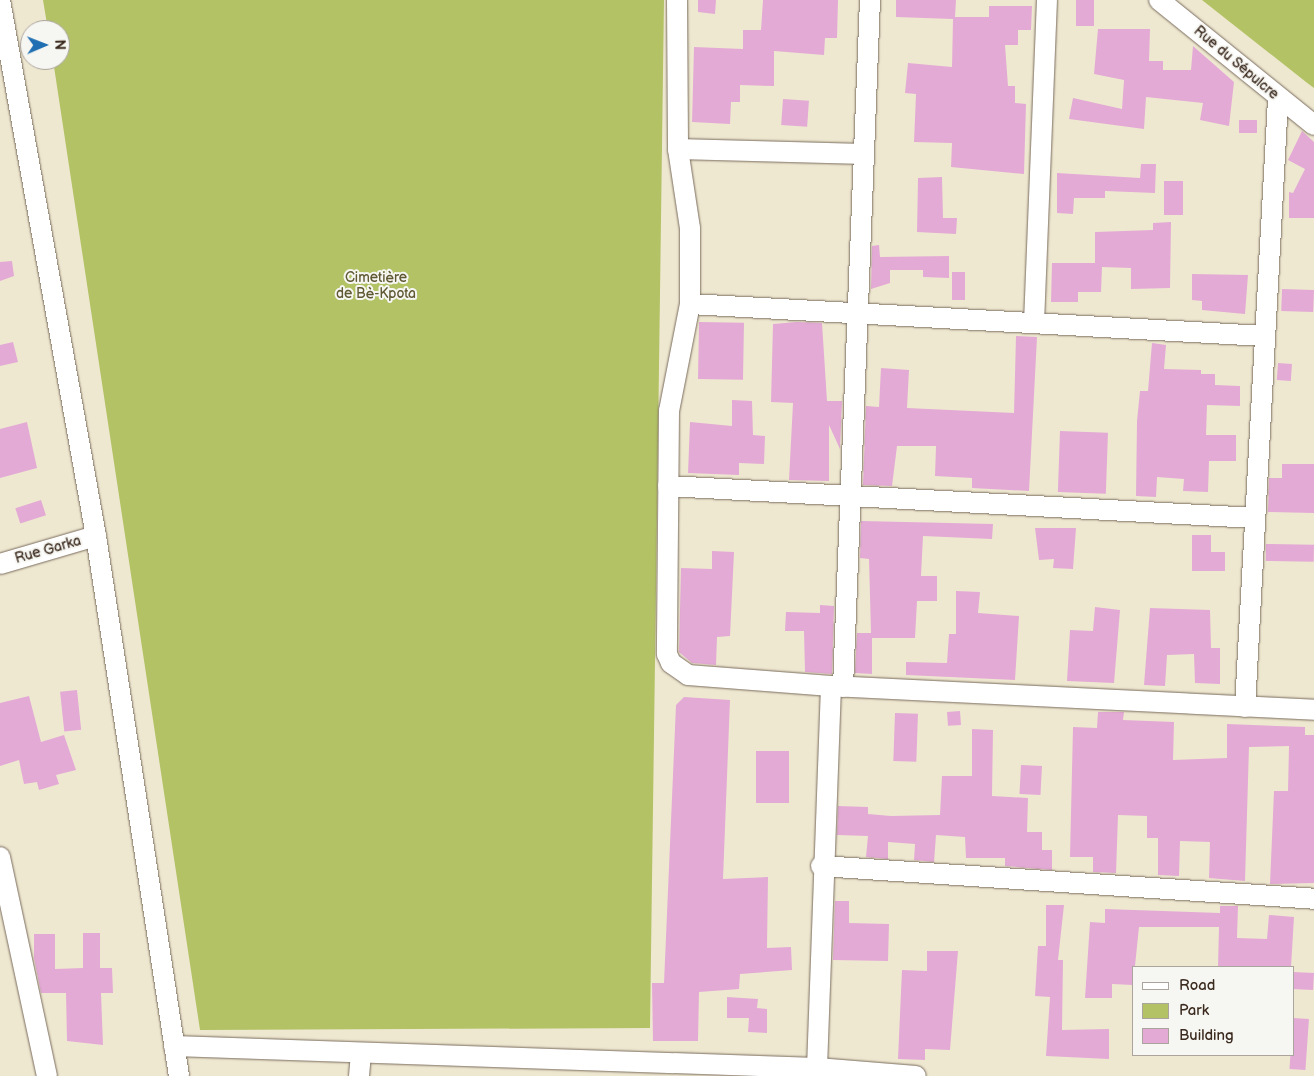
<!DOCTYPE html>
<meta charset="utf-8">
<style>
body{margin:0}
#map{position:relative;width:1314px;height:1076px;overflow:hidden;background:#efe8d1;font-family:"Balsamiq Sans",sans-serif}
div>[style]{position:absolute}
.green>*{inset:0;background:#b2c265}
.building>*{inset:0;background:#e3aad5;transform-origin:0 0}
.roads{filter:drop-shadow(0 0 1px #7a6c5d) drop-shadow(0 0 1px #7a6c5d)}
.minor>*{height:20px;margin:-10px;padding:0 10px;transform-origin:10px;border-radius:10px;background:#fff}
span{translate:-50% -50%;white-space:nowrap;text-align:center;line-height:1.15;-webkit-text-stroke:4px #f6f6f2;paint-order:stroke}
.street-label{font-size:14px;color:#3b2a1e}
.park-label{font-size:14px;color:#5f5833}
.legend{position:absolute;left:1132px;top:966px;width:162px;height:90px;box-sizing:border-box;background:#f6f6f2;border:1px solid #aba49d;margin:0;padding:6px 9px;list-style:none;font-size:15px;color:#3b2a1e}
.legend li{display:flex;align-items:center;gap:10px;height:25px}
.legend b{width:25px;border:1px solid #aba49d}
.north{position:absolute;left:20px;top:20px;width:50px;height:50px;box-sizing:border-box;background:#f6f6f2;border:1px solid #aba49d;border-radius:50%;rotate:89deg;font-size:14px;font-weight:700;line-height:20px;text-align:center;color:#3b2a1e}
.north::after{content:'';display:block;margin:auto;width:18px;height:22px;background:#1f6fb2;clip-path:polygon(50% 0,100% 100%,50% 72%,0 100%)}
</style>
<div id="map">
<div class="green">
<i style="clip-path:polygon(43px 0,664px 0,650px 1028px,200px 1030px,53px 60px,60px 60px,60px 30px,48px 30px)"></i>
<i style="clip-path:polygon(1202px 0,1314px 0,1314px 88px,1306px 82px)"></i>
</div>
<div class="building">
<i style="clip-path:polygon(698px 0,716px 0,715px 14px,698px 12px)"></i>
<i style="clip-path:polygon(763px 0,838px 0,837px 38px,825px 38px,824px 55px,774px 51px,774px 86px,740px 85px,740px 102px,731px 102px,730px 124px,692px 122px,694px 47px,743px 49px,743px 30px,761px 30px)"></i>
<i style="clip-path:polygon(896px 0,956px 0,955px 17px,989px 17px,989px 6px,1032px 6px,1031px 30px,1018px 30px,1018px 45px,1005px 45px,1008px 86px,1015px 86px,1015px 103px,1026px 104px,1024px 174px,951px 167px,952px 143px,914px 142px,916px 94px,905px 93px,908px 63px,952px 67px,953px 19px,896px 17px)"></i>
<i style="left:1076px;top:0;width:18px;height:26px"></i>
<i style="clip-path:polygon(1098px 29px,1150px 29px,1149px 61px,1163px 61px,1163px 70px,1191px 70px,1193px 46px,1234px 82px,1229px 126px,1200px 120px,1203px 103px,1146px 97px,1144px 129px,1069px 119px,1073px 98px,1122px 109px,1124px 80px,1094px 74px)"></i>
<i style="left:783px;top:99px;width:26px;height:26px;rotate:4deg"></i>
<i style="left:1257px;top:120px;width:13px;height:18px;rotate:90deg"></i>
<i style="clip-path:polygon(1302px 131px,1314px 142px,1314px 218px,1289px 218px,1289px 192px,1293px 193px,1305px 169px,1288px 160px)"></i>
<i style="clip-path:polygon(1141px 164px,1156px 164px,1155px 193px,1105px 191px,1105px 198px,1074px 198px,1073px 214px,1057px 213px,1057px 173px,1140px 178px)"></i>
<i style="clip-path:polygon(942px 177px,943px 218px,957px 218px,956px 234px,917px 232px,918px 178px)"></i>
<i style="left:1164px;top:181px;width:19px;height:34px"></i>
<i style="clip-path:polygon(1171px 222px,1170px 288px,1131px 289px,1131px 268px,1102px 267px,1101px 292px,1078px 292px,1078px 302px,1051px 302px,1052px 263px,1095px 263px,1095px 232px,1153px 230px,1153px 223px)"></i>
<i style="clip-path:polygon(879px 245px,880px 257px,949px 256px,949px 278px,923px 277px,923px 270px,890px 270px,890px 283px,871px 289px,872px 246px)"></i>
<i style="clip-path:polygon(12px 261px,14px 276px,0 281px,0 262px)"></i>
<i style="left:952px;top:272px;width:13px;height:28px"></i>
<i style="clip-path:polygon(1192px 274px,1248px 275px,1245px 314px,1202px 310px,1202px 301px,1192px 300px)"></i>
<i style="left:1282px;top:289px;width:32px;height:22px;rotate:2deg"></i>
<i style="left:699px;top:322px;width:45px;height:57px;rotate:1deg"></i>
<i style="clip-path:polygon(797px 322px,822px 323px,827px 401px,842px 401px,840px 449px,829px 425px,829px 481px,789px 480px,793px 403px,771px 402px,773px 324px)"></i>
<i style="clip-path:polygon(1016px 336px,1037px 337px,1029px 491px,972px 488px,972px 478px,935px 476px,936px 446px,897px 446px,892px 486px,863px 485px,866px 406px,879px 407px,881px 368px,909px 370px,907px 408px,1014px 413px)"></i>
<i style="clip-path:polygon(13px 342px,18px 362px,0 366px,0 345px)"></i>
<i style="clip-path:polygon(1152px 343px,1166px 345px,1164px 369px,1201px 370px,1201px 374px,1215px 374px,1215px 385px,1240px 386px,1240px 406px,1207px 405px,1206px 435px,1236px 435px,1236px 461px,1209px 461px,1208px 492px,1183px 491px,1184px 479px,1157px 477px,1156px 497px,1136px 496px,1137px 421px,1140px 391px,1148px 391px)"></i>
<i style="left:1278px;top:363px;width:14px;height:17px;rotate:4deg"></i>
<i style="clip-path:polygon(732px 400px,752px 401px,753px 435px,765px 436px,764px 464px,739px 463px,739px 475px,688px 473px,690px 422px,732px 426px)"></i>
<i style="clip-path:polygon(27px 422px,37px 468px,0 478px,0 429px)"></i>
<i style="left:1060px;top:431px;width:48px;height:61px;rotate:2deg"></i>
<i style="clip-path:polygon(1282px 464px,1314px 464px,1314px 513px,1268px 512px,1269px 478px,1282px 478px)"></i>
<i style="left:41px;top:500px;width:16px;height:27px;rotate:72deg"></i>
<i style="clip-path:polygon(861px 521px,993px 524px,992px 539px,923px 536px,921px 576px,937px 576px,937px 601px,917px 601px,915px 638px,872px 638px,872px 674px,855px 673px,857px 633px,871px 633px,869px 559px,860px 558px)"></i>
<i style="clip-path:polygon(1035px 528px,1076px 528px,1073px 569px,1053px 568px,1054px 559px,1039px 560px)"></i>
<i style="clip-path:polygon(1192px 535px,1211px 535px,1211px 552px,1225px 552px,1225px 571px,1192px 571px)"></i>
<i style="left:1266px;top:544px;width:48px;height:17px;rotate:1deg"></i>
<i style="clip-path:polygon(712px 551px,734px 552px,730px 636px,717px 637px,716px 665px,692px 663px,679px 652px,681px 568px,712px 569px)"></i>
<i style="clip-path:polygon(956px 591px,980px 592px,978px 613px,1019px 616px,1015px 680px,906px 675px,906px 662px,947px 663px,949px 634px,956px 634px)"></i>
<i style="clip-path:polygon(820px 605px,834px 606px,832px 674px,805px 672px,804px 631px,785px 631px,786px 612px,820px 613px)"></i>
<i style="clip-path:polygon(1095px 607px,1120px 610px,1114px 683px,1067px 681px,1070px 630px,1093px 631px)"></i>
<i style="clip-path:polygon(1150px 608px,1210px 610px,1211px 648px,1220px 648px,1220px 684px,1195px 683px,1194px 654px,1167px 655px,1165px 686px,1144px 685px)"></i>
<i style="left:77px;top:690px;width:40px;height:17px;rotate:84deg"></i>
<i style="clip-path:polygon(29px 696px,41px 742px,64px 735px,76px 770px,56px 775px,59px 784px,39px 790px,37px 782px,24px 784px,19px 760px,0 766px,0 703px)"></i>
<i style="clip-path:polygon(684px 697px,730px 700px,723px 879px,768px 877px,767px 948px,791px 947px,792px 970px,740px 974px,739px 989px,699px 992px,698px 1041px,653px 1041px,652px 983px,664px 983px,676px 705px)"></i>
<i style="left:960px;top:711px;width:14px;height:13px;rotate:86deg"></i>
<i style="clip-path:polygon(1098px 712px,1124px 712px,1123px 720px,1174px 722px,1173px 760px,1227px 758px,1227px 724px,1305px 727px,1305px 735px,1314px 735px,1314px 883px,1270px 884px,1274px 791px,1288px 791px,1289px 746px,1249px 747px,1245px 881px,1209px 878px,1210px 842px,1180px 841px,1179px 876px,1158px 875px,1158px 838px,1147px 838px,1147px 816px,1118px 815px,1116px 873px,1093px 872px,1093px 857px,1070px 857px,1073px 727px,1097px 728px)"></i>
<i style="left:895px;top:713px;width:23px;height:48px;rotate:2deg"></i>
<i style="clip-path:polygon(972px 729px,993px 730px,992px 796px,1028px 798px,1027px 832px,1042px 832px,1042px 850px,1052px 850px,1052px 870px,1005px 866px,1005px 858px,966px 858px,965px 837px,936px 835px,934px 862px,914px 860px,915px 844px,888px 842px,888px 859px,866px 857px,868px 836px,837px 835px,838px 806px,868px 807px,868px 814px,891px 816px,940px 815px,942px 776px,972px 776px)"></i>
<i style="left:756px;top:751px;width:33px;height:52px"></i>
<i style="left:1021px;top:765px;width:21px;height:29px;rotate:3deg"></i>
<i style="clip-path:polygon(835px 901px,849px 901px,849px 923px,889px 924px,888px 961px,833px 960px)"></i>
<i style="clip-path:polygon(1046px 905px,1064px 905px,1058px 960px,1063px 960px,1062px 1030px,1109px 1029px,1109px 1059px,1046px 1056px,1050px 997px,1035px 996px,1038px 946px,1046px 946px)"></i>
<i style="clip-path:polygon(1220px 906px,1238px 906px,1237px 938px,1267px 939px,1269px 915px,1294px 917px,1291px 967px,1218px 967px,1219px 927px,1139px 927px,1133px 985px,1112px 984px,1112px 998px,1085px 998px,1090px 922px,1105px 923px,1105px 909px,1220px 913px)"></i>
<i style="clip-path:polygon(83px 933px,100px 933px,100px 968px,112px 968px,113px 993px,101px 993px,103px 1045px,67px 1041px,66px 993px,41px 993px,34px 958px,34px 934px,55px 934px,55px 969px,83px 968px)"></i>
<i style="clip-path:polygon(927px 951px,958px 951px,950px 1050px,925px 1049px,925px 1060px,898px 1059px,902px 970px,927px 971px)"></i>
<i style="left:1293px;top:972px;width:21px;height:17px;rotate:3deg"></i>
<i style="clip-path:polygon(727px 997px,758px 999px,757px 1008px,767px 1009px,767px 1033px,748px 1032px,749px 1018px,727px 1018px)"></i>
<i style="left:1293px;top:1018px;width:16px;height:51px;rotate:4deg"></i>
</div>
<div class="roads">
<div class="minor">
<i style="left:0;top:0;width:545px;rotate:79.85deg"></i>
<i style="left:96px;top:536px;width:546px;rotate:81.26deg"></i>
<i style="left:677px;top:0;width:149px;rotate:89.6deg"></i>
<i style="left:678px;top:149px;width:80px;rotate:81.4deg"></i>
<i style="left:690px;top:228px;width:76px;rotate:90deg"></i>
<i style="left:690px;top:304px;width:109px;rotate:101.1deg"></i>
<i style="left:669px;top:411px;width:243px;rotate:90.5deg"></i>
<i style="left:667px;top:654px;width:10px;rotate:66deg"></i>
<i style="left:671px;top:663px;width:21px;rotate:35deg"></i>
<i style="left:688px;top:675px;width:143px;rotate:4.4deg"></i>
<i style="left:831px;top:686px;width:484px;rotate:2.8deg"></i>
<i style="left:1159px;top:0;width:199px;rotate:38.9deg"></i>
<i style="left:678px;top:149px;width:186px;rotate:1.5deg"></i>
<i style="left:690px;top:304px;width:576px;rotate:3.19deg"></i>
<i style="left:1034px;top:323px;width:323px;rotate:-87.7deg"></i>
<i style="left:668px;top:486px;width:588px;rotate:3.12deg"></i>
<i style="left:0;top:564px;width:100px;rotate:-16.3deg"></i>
<i style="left:843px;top:687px;width:688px;rotate:-87.75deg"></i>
<i style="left:1245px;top:707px;width:609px;rotate:-86.89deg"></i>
<i style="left:0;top:857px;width:224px;rotate:77.9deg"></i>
<i style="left:821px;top:866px;width:494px;rotate:3.8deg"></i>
<i style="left:174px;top:1046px;width:643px;rotate:1.96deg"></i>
<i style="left:817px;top:1068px;width:99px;rotate:4.6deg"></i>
<i style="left:817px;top:1068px;width:382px;rotate:-87.9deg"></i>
<i style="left:359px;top:1076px;width:22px;rotate:-85deg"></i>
</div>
</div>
<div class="street-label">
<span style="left:1236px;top:63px;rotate:40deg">Rue du Sépulcre</span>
<span style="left:48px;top:550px;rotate:-16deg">Rue Garka</span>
</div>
<div class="park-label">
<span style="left:376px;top:286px">Cimetière<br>de Bè-Kpota</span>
</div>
<ul class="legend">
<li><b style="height:6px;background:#fff"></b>Road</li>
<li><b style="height:14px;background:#b2c265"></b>Park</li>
<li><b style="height:14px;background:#e3aad5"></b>Building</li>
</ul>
<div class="north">N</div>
</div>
